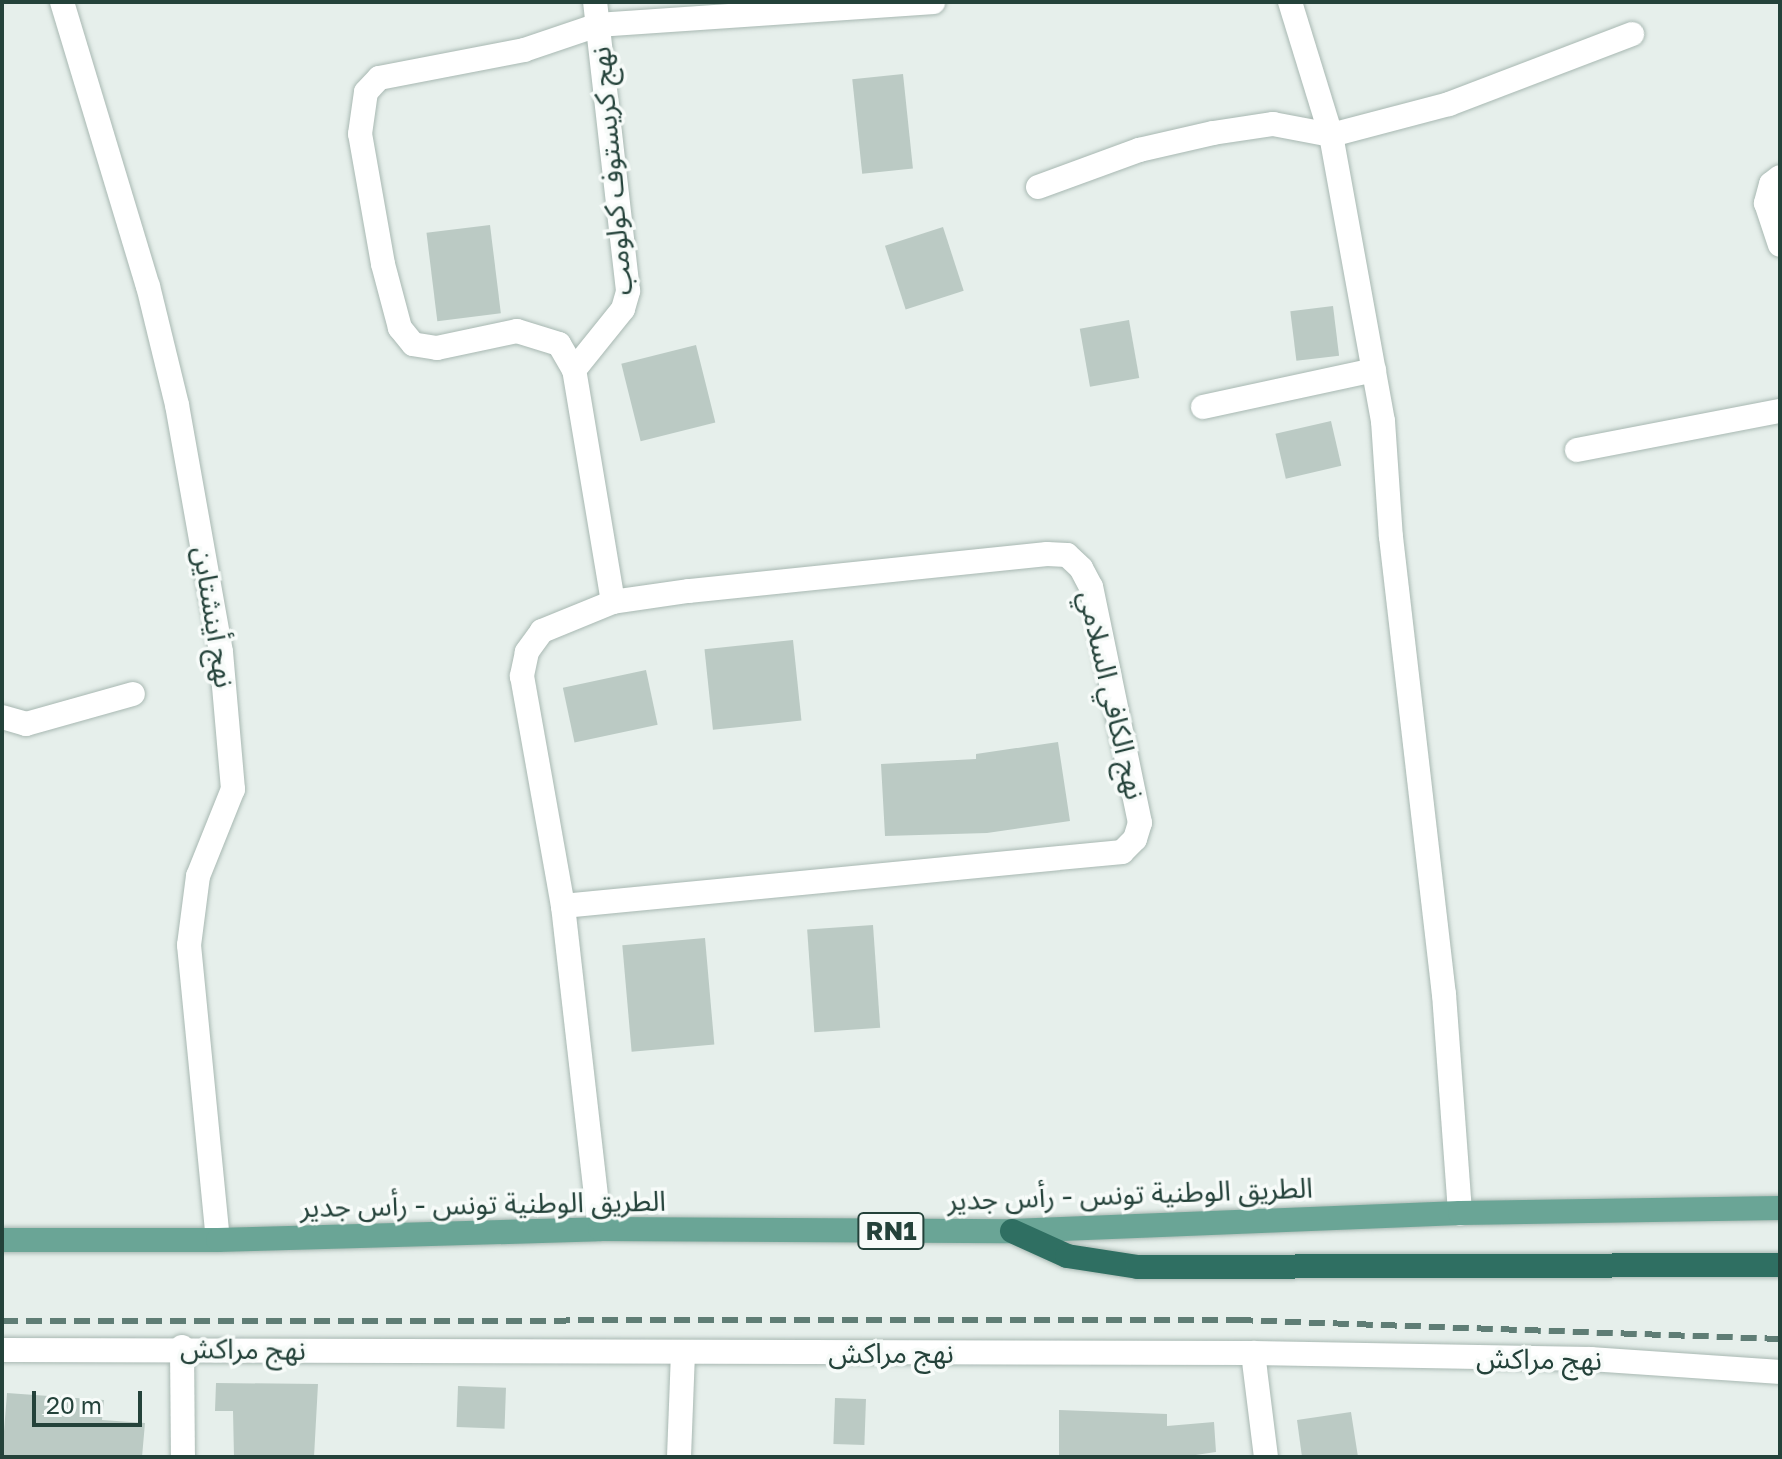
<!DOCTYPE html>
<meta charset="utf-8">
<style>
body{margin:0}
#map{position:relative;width:1782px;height:1459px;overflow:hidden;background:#e6efeb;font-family:"Golos Text","Noto Sans Arabic",sans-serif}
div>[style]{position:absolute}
.building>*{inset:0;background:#bbcac4;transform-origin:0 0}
.roads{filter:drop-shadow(0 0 2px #a8b8b2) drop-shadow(0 0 2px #a8b8b2)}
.minor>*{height:24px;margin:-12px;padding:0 12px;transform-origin:12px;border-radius:12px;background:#fff}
.major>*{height:24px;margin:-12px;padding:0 12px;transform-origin:12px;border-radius:12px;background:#6aa596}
.highway>*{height:24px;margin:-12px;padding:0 12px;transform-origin:12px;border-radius:12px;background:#2f6f62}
.rail>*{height:6px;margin-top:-3px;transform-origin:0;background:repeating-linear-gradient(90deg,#5f7d75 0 16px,transparent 0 24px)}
span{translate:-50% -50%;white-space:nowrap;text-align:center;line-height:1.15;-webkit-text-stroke:7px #f7fbf9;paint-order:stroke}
.shield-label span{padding:2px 6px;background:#f7fbf9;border:2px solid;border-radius:6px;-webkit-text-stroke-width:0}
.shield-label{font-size:26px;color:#24423a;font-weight:700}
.street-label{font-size:28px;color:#24423a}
.frame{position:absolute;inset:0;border:4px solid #24423a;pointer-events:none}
.scale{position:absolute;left:32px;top:1391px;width:110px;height:36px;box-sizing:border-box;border:4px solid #24423a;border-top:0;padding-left:10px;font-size:24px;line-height:28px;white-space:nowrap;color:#24423a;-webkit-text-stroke:6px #f7fbf9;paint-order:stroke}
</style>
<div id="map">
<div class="building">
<i style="left:903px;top:74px;width:95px;height:51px;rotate:84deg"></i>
<i style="left:490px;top:225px;width:89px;height:64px;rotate:83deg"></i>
<i style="left:943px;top:227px;width:67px;height:61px;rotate:72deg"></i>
<i style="left:1333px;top:306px;width:50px;height:43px;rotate:83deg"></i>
<i style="left:1129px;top:320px;width:59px;height:50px;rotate:80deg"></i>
<i style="left:696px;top:345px;width:80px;height:77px;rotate:76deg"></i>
<i style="left:1331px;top:421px;width:46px;height:57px;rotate:77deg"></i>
<i style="left:793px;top:640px;width:81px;height:89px;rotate:84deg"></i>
<i style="left:646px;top:670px;width:56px;height:85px;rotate:78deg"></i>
<i style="clip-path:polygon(1058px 742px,1070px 821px,987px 833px,885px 836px,881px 764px,976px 759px,976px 754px)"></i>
<i style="left:873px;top:925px;width:103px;height:66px;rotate:86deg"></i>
<i style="left:705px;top:938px;width:107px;height:83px;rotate:85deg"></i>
<i style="clip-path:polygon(216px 1383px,318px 1384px,314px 1457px,234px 1457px,233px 1411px,215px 1411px)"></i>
<i style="left:458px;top:1386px;width:48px;height:41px;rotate:2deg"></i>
<i style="clip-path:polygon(7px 1393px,104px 1400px,102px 1420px,145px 1423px,142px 1457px,2px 1457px)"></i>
<i style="left:835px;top:1398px;width:31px;height:46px;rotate:2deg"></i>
<i style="clip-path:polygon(1059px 1410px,1167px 1414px,1167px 1426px,1214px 1422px,1216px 1452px,1182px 1457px,1059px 1457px)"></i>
<i style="clip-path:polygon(1351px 1412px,1358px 1457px,1302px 1457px,1297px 1420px)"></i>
</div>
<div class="roads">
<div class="minor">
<i style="left:62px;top:2px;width:297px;rotate:73.2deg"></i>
<i style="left:148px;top:286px;width:122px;rotate:76.3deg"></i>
<i style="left:177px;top:405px;width:251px;rotate:79.9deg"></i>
<i style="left:221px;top:652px;width:138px;rotate:85deg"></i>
<i style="left:233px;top:789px;width:94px;rotate:111.9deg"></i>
<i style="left:198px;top:876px;width:70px;rotate:97.4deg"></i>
<i style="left:189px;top:945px;width:296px;rotate:84.4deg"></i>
<i style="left:1290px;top:2px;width:139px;rotate:72.9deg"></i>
<i style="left:1331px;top:135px;width:291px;rotate:79.7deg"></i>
<i style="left:1383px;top:421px;width:116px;rotate:86.1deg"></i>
<i style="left:1391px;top:537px;width:460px;rotate:83.4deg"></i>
<i style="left:1444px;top:994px;width:220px;rotate:85.8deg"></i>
<i style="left:1780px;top:177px;width:11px;rotate:142deg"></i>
<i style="left:1771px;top:184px;width:20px;rotate:105deg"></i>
<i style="left:1766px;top:203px;width:44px;rotate:71.6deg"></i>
<i style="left:1038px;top:187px;width:108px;rotate:-20.1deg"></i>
<i style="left:1139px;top:150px;width:76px;rotate:-12.9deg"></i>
<i style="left:1213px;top:133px;width:61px;rotate:-8.5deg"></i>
<i style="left:1273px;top:124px;width:59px;rotate:10.7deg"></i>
<i style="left:1331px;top:135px;width:122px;rotate:-14.7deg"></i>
<i style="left:1449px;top:104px;width:196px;rotate:-20.9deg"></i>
<i style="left:574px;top:370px;width:78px;rotate:-51.2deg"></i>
<i style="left:623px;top:309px;width:19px;rotate:-74deg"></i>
<i style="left:628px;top:291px;width:291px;rotate:-96.5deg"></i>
<i style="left:1203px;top:407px;width:175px;rotate:-12.2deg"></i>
<i style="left:1577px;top:450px;width:207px;rotate:-10.9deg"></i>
<i style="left:613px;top:602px;width:235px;rotate:-99.5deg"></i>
<i style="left:574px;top:370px;width:30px;rotate:-120deg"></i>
<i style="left:559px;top:344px;width:44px;rotate:-162.8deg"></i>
<i style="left:517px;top:331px;width:82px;rotate:168deg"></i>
<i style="left:437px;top:348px;width:24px;rotate:-171deg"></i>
<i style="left:413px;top:344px;width:21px;rotate:-129deg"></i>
<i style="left:400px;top:328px;width:66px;rotate:-104.9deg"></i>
<i style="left:383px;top:264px;width:132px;rotate:-100deg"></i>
<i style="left:360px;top:134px;width:42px;rotate:-81.9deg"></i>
<i style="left:366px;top:92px;width:19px;rotate:-47deg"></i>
<i style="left:379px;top:78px;width:148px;rotate:-10.9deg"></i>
<i style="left:524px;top:50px;width:78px;rotate:-18.7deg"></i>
<i style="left:598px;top:25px;width:336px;rotate:-3.9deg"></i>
<i style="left:2px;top:717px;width:25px;rotate:16deg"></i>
<i style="left:26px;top:724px;width:111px;rotate:-15.7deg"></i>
<i style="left:563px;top:906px;width:562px;rotate:-5.52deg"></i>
<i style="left:1122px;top:852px;width:18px;rotate:-45deg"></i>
<i style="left:1135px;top:839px;width:17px;rotate:-73deg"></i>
<i style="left:1140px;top:823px;width:241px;rotate:-101.7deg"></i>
<i style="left:1091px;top:587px;width:21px;rotate:-118deg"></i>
<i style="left:1081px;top:568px;width:19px;rotate:-137deg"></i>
<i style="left:1067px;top:555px;width:20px;rotate:-177deg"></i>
<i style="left:1047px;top:554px;width:361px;rotate:174.1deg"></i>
<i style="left:688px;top:591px;width:76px;rotate:171.7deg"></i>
<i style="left:613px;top:602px;width:77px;rotate:157.8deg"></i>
<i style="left:542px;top:631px;width:26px;rotate:126deg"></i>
<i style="left:527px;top:652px;width:25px;rotate:102deg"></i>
<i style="left:522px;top:676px;width:234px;rotate:79.9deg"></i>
<i style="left:563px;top:906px;width:325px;rotate:83.5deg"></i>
<i style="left:182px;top:1347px;width:110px;rotate:89.5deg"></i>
<i style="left:2px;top:1350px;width:1251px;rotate:0.14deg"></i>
<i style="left:1253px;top:1353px;width:338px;rotate:1deg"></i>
<i style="left:1591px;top:1359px;width:189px;rotate:3.9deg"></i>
<i style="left:1253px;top:1353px;width:105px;rotate:82.9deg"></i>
<i style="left:679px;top:1457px;width:104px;rotate:-87.8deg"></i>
</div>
<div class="major">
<i style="left:2px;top:1240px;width:216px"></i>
<i style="left:218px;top:1240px;width:382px;rotate:-1.6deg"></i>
<i style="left:600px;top:1229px;width:412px;rotate:0.3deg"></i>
<i style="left:1012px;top:1231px;width:448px;rotate:-2.3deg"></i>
<i style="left:1460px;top:1213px;width:320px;rotate:-0.9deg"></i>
</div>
<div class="highway">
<i style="left:1012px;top:1231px;width:60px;rotate:24.4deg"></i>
<i style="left:1067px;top:1256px;width:72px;rotate:8.8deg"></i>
<i style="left:1138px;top:1267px;width:642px;rotate:-0.18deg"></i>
</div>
</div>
<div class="rail">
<i style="left:2px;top:1321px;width:1235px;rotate:-0.05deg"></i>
<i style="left:1237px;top:1320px;width:543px;rotate:2deg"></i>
</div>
<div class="shield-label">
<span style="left:891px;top:1231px">RN1</span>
</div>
<div class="street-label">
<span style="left:611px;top:171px;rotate:-95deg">نهج كريستوف كولومب</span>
<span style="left:214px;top:617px;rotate:81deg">نهج أينشتاين</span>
<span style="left:1112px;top:695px;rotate:77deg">نهج الكافي السلامي</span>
<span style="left:1130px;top:1194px;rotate:-2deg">الطريق الوطنية تونس - رأس جدير</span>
<span style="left:483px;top:1204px;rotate:-1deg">الطريق الوطنية تونس - رأس جدير</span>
<span style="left:243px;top:1349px;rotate:1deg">نهج مراكش</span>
<span style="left:891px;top:1353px">نهج مراكش</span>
<span style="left:1539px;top:1359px;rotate:1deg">نهج مراكش</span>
</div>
<div class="frame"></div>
<div class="scale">20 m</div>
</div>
